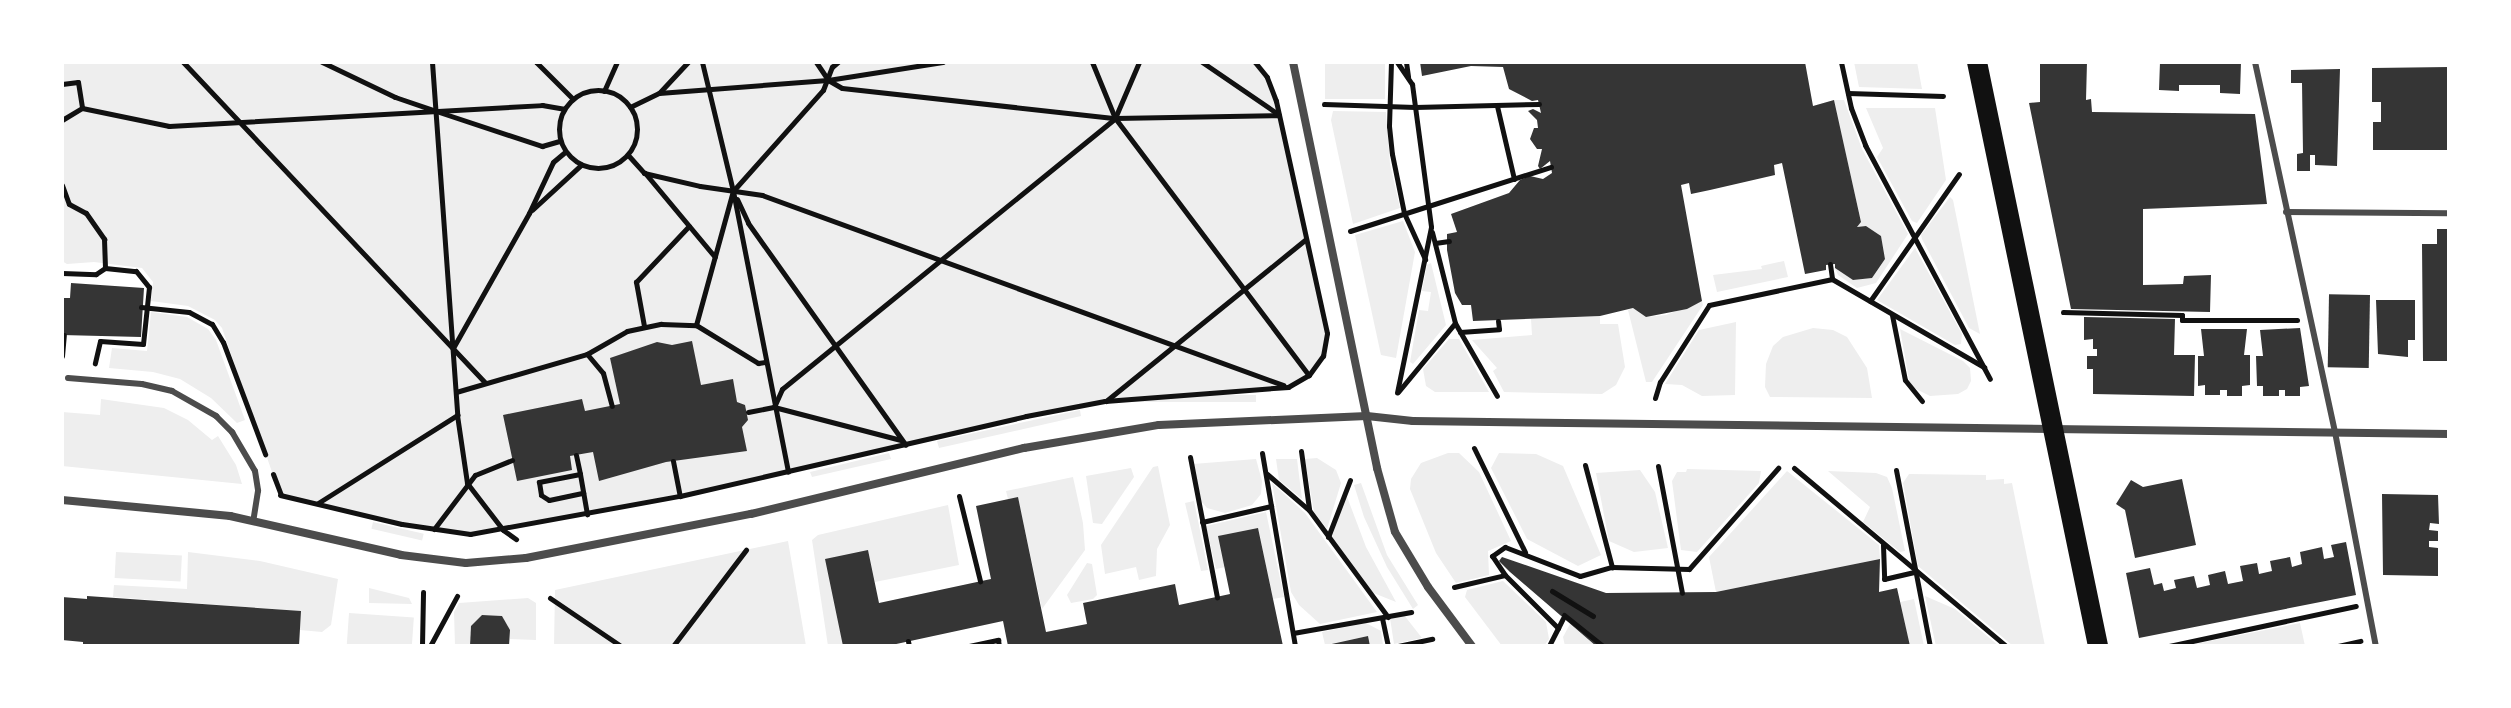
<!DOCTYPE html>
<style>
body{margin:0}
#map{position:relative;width:2511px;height:708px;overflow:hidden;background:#fff;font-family:Mulish,sans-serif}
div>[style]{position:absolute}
.green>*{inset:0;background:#eee;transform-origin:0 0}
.building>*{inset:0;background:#353535;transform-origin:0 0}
.path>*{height:5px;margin:-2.5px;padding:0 2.5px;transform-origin:2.5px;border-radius:2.5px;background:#111}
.path>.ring{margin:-2.5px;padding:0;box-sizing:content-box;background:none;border:5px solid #111;border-radius:50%}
.service>*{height:6px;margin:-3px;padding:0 3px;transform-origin:3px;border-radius:3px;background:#4c4c4c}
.minor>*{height:8px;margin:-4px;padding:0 4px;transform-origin:4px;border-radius:4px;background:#4c4c4c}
.primary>*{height:20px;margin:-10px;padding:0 10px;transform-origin:10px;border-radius:10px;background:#111}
span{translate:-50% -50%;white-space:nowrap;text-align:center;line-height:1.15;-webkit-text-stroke:8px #fff;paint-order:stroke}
.frame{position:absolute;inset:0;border:64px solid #fff;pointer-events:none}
</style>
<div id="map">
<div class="green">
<i style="clip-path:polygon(62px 62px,1255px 62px,1267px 77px,1276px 101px,1327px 333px,1323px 356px,1309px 375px,1288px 387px,1127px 398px,1026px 416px,680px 496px,509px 530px,470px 534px,433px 529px,280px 495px,222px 328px,215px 320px,188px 306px,151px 301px,153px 282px,142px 268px,94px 262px,67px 264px,62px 261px)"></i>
<i style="left:1325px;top:62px;width:60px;height:37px"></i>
<i style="clip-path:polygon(1854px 62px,1917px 62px,1922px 89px,1859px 87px)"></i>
<i style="clip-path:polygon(1834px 100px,1844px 100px,1862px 149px,1908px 234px,1876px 283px,1857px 288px,1838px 275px,1835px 268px,1853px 280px,1872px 278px,1885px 259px,1881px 236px,1866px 226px,1857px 227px,1861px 222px)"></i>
<i style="clip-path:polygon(1866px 108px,1935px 108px,1946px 180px,1917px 223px,1912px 221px,1877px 157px,1883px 148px)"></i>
<i style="clip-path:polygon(1333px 111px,1386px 112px,1390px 164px,1400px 208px,1353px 224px,1331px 120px)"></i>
<i style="clip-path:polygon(1950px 197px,1953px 200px,1980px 334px,1969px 328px,1922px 239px,1921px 235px)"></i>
<i style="clip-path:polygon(1403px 221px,1415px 252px,1396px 358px,1381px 355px,1355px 235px)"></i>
<i style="clip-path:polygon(1915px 248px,1962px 334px,1961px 344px,1955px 345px,1877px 300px)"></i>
<i style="clip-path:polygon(1784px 261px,1788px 277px,1717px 292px,1713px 275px,1762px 269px,1761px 266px)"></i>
<i style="clip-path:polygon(1431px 263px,1446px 325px,1413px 364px,1410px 362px,1419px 310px,1428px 311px,1431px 292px,1422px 291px,1427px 265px)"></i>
<i style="clip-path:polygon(1702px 301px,1703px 305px,1652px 382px,1646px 382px,1628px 310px,1633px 308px,1646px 317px,1666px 315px)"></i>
<i style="clip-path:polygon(151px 312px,187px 317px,208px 329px,216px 340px,245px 420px,237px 423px,211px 398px,180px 379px,153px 372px,109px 368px,112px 348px,147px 351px)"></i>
<i style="clip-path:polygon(1600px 316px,1600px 324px,1618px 324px,1625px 367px,1616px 385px,1602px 394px,1504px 392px,1493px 371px,1497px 368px,1472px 340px,1532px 335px,1531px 319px)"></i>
<i style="clip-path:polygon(1736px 322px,1735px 395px,1702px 396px,1682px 385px,1665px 384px,1699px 330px)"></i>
<i style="clip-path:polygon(1813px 328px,1833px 330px,1847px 337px,1867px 368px,1872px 398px,1770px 397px,1765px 387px,1766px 364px,1773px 346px,1783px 337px)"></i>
<i style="clip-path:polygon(1900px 329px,1963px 361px,1970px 368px,1971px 381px,1967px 389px,1958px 394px,1930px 396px,1914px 388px,1909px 380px)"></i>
<i style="clip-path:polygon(1449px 339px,1459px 339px,1489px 392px,1435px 392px,1426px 386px,1423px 369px)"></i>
<i style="left:1256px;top:395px;width:7px;height:135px;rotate:90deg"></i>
<i style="clip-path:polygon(101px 399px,164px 408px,188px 420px,212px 440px,218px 436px,236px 465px,242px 484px,62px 466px,62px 412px,100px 415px)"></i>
<i style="clip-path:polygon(1080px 410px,1081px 416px,939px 448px,937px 441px)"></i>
<i style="clip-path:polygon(889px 453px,891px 459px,812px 477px,810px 472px)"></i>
<i style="clip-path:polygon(1448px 453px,1459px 453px,1479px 472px,1511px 541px,1488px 551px,1489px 575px,1456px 583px,1436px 553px,1410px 489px,1411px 479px,1421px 463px)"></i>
<i style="clip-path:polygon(1499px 453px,1536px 454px,1563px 466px,1601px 555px,1578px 566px,1527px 539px,1491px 468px)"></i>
<i style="clip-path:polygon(1317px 458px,1336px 470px,1341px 483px,1327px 529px,1314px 512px,1305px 459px)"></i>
<i style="clip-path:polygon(1256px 459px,1262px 481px,1261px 494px,1252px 505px,1225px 513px,1207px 508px,1201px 501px,1193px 464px)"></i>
<i style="clip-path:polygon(1276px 459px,1297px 459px,1302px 499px,1279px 480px)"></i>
<i style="clip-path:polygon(1158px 466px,1170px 525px,1157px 549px,1156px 576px,1139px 580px,1136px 567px,1105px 574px,1101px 545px,1153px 467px)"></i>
<i style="clip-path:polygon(1131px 468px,1134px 477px,1102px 524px,1093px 523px,1086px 476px)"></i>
<i style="clip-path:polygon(1687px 469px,1761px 471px,1759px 483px,1697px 552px,1681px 550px,1672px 481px,1677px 472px,1686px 472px)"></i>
<i style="clip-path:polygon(1640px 470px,1655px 492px,1668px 548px,1634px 552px,1609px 541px,1596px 473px)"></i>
<i style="clip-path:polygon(1787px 471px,1879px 545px,1880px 559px,1716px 592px,1709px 557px)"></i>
<i style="clip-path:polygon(1828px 471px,1876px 473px,1887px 477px,1892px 488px,1905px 551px,1900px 552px,1863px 522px,1870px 507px)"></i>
<i style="clip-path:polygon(1909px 474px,1986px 475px,1986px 480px,2004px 479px,2004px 484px,2012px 483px,2045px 646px,2013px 646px,1918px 566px,1903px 483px)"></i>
<i style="clip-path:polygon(1073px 477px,1083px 523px,1085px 550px,1042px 609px,1018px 498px,1008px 499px,1006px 491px)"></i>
<i style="clip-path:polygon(1272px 483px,1305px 513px,1377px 612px,1320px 624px,1299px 605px,1291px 592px)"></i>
<i style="clip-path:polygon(1361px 483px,1387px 555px,1418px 605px,1413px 609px,1387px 567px,1364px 517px,1354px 485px)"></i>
<i style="clip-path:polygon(1346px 494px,1366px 547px,1396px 602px,1371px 592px,1332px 537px)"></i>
<i style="clip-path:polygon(1194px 501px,1208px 570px,1201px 571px,1185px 503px)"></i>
<i style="clip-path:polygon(948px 505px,959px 565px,875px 582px,868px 550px,843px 646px,828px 646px,812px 540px,818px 535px)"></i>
<i style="clip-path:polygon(1266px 512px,1284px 597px,1273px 599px,1258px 528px,1219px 536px,1225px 567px,1216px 569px,1206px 526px)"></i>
<i style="left:373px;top:522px;width:52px;height:7px;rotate:13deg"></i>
<i style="clip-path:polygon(788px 541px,806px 646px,554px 646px,555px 590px)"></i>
<i style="left:116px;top:552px;width:66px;height:26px;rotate:3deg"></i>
<i style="clip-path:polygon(188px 552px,260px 561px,338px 579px,331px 625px,322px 632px,300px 630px,300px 611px,113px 597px,114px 585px,187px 589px)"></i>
<i style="clip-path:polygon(1087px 563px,1092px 564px,1097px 595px,1093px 599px,1071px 603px,1067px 595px)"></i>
<i style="clip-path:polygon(1503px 581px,1546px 622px,1549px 639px,1544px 646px,1502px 646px,1465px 597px,1467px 590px)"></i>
<i style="clip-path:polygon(369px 588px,409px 598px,412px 604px,369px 603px)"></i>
<i style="clip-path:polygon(1925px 596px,1955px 609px,1999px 646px,1936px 646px)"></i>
<i style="clip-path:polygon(528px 598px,536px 603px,536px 640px,510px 639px,510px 630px,502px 616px,482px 615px,471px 626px,470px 646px,455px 646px,454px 612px,459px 603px)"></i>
<i style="left:1914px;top:599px;width:48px;height:14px;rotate:78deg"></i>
<i style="left:349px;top:613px;width:65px;height:33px;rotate:4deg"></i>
<i style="clip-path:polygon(1404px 615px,1422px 638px,1394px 644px,1390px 618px)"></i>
<i style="clip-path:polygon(1366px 623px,1381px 631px,1383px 645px,1370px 646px,1368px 636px,1325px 645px,1322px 632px)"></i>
<i style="clip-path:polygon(2300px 623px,2305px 646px,2185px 646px)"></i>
<i style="clip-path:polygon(1570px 624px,1596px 646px,1565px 646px,1563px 637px)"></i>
</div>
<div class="building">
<i style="clip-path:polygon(1420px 62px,1805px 62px,1813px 106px,1834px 100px,1861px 222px,1857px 227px,1866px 226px,1881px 236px,1885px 259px,1872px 278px,1853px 280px,1835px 268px,1835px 264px,1826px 265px,1826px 270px,1805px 274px,1782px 163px,1774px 165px,1775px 175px,1710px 190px,1691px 194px,1689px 183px,1681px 185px,1702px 301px,1687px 309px,1646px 317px,1633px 308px,1600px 316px,1473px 321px,1471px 305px,1462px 305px,1455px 293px,1447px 250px,1447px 234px,1457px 232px,1451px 214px,1509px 193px,1520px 180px,1530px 176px,1543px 179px,1552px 173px,1550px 161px,1540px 169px,1538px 166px,1542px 149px,1537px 149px,1530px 139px,1534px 128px,1538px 128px,1537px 120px,1528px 111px,1533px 109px,1541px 113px,1538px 100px,1532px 101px,1509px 89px,1503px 67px,1471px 66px,1422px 76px)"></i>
<i style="clip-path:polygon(2040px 62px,2087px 62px,2086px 100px,2091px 99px,2092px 112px,2255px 114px,2267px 204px,2143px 209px,2143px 285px,2183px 284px,2184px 276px,2211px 275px,2210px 312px,2071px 309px,2029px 103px,2040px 102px)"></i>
<i style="clip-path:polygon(2160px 62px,2241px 62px,2240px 94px,2220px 93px,2220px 85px,2179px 85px,2179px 91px,2159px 90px)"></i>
<i style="clip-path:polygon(2449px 67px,2449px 150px,2373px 150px,2373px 122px,2381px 122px,2381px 102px,2372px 102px,2372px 68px)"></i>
<i style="clip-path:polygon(2340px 69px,2337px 166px,2315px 165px,2315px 155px,2310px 155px,2310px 171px,2297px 171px,2297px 154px,2303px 153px,2302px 83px,2291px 83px,2291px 70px)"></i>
<i style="clip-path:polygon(2437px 229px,2449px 229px,2449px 361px,2423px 361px,2422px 244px,2437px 244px)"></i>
<i style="clip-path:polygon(71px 283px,144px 288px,141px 337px,62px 335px,62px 298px,70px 298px)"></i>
<i style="left:2370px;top:295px;width:73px;height:41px;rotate:91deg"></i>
<i style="clip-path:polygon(2376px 300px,2415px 300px,2415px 340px,2408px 340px,2408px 357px,2378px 354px)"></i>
<i style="clip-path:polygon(2084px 317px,2175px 319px,2174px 355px,2195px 355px,2194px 396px,2093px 394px,2093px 369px,2087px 369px,2087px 356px,2097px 356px,2097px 349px,2093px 349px,2093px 339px,2084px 340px)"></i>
<i style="clip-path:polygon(2300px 328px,2309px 386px,2300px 387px,2300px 396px,2285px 396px,2285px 390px,2279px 390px,2279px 396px,2263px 396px,2263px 386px,2257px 386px,2256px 356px,2263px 356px,2260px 330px)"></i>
<i style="clip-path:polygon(2201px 329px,2247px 329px,2244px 355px,2250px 355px,2250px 385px,2242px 386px,2242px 396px,2227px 396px,2227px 390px,2220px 390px,2220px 395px,2205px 395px,2205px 385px,2198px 386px,2198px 356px,2204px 356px)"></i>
<i style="clip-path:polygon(692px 341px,701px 385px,733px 379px,737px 402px,745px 405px,748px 420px,742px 427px,747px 451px,666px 462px,599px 481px,593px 452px,570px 456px,572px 470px,517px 481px,503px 415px,582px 399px,585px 411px,620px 404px,610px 358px,657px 342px,672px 345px)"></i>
<i style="clip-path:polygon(2182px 479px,2196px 545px,2135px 558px,2125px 510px,2116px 504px,2131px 480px,2143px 487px)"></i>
<i style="clip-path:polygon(2382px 494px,2438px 495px,2439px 524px,2430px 523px,2429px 530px,2438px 531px,2438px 541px,2429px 541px,2429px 547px,2438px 548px,2438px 576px,2383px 575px)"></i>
<i style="clip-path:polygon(1018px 497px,1046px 632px,1087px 624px,1083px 603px,1175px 584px,1179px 605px,1230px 594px,1218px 536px,1258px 528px,1283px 646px,1008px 646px,1003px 621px,887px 646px,843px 646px,825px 559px,868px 550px,879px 603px,991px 579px,976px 506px)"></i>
<i style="clip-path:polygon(2346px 542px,2356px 595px,2139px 638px,2126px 573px,2150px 568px,2154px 585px,2162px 583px,2164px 591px,2176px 588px,2174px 580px,2194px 576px,2197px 588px,2210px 585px,2208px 575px,2225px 571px,2228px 584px,2243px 581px,2240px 566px,2257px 563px,2259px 574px,2272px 571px,2270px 561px,2290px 557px,2292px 567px,2302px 564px,2300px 552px,2322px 547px,2324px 559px,2334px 557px,2331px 545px)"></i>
<i style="clip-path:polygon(1502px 557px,1606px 593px,1716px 592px,1880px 559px,1879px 592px,1897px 588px,1910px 646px,1596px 646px,1510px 572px,1499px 561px)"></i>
<i style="clip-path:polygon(87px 596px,301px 611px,299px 646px,83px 646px,83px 642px,62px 640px,62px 597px,87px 599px)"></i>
<i style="clip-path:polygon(482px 615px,502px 616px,510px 630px,509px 646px,470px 646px,471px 626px)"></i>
<i style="clip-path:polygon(1368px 636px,1370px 646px,1327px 646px,1327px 645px)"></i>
</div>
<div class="path">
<i style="left:183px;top:62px;width:441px;rotate:46.7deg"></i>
<i style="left:322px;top:62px;width:81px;rotate:25.6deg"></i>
<i style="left:395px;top:97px;width:43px;rotate:18.9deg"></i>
<i style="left:436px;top:111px;width:112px;rotate:18.3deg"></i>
<i style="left:542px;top:146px;width:19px;rotate:-16deg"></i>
<i style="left:432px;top:62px;width:354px;rotate:85.9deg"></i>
<i style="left:457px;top:415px;width:69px;rotate:81.6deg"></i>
<i style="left:467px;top:483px;width:59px;rotate:52.5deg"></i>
<i style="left:503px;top:530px;width:16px;rotate:35deg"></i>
<i style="left:536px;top:62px;width:52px;rotate:45deg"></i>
<i style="left:702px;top:62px;width:133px;rotate:76.5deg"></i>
<i style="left:733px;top:191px;width:286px;rotate:78.9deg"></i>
<i style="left:816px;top:62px;width:22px;rotate:56deg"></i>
<i style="left:828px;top:80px;width:16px;rotate:30deg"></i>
<i style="left:842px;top:88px;width:275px;rotate:6.3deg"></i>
<i style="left:1115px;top:118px;width:164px;rotate:-1deg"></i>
<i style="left:1092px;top:62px;width:61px;rotate:67.7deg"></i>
<i style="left:1115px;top:118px;width:322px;rotate:53deg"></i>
<i style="left:1202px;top:62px;width:92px;rotate:34.4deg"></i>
<i style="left:1391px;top:62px;width:64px;rotate:91.8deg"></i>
<i style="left:1389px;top:126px;width:28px;rotate:84deg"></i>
<i style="left:1392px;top:154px;width:60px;rotate:78.5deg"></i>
<i style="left:1404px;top:213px;width:51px;rotate:65.5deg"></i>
<i style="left:1397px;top:62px;width:27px;rotate:56deg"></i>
<i style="left:1412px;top:84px;width:144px;rotate:82.4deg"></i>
<i style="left:1431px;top:227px;width:169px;rotate:101.6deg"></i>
<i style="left:1406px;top:62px;width:15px;rotate:82deg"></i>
<i style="left:1841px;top:62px;width:47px;rotate:77.7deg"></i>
<i style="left:1851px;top:108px;width:40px;rotate:69deg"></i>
<i style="left:1865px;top:145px;width:265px;rotate:61.9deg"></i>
<i style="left:62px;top:84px;width:16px;rotate:-7deg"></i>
<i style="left:78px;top:82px;width:26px;rotate:81deg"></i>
<i class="ring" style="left:559px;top:90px;width:73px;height:73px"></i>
<i style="left:604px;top:91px;width:32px;rotate:-66deg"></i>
<i style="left:660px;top:92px;width:41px;rotate:-47deg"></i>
<i style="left:1848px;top:93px;width:95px;rotate:1.8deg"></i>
<i style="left:1324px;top:104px;width:91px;rotate:1.9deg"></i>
<i style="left:1415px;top:107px;width:124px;rotate:-1.4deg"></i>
<i style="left:1497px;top:106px;width:75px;rotate:76.9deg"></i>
<i style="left:630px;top:107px;width:32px;rotate:-26deg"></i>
<i style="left:659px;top:93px;width:169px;rotate:-4.4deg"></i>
<i style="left:828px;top:80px;width:116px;rotate:-8.9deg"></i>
<i style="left:62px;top:120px;width:23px;rotate:-31deg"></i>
<i style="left:82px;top:108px;width:89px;rotate:11.7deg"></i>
<i style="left:169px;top:126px;width:374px;rotate:-3.2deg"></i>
<i style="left:542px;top:105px;width:22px;rotate:10deg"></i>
<i style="left:628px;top:155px;width:24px;rotate:48deg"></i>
<i style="left:644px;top:173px;width:57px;rotate:13.1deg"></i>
<i style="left:700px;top:186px;width:63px;rotate:8.3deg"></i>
<i style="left:762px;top:195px;width:555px;rotate:20.04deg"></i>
<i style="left:645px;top:173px;width:109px;rotate:50.2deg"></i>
<i style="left:62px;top:185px;width:20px;rotate:70deg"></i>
<i style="left:69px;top:204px;width:19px;rotate:28deg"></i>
<i style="left:86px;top:213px;width:32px;rotate:55deg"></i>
<i style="left:104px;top:239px;width:29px;rotate:88deg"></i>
<i style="left:737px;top:199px;width:26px;rotate:65deg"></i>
<i style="left:748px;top:223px;width:272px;rotate:54.6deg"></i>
<i style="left:532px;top:210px;width:67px;rotate:-42.6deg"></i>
<i style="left:1350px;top:231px;width:211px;rotate:-17.7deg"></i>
<i style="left:1432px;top:232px;width:94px;rotate:75.8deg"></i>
<i style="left:1455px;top:323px;width:84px;rotate:60.1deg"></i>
<i style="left:1435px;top:243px;width:14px;rotate:-8deg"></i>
<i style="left:1830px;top:264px;width:15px;rotate:82deg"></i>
<i style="left:62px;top:273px;width:34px;rotate:2deg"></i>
<i style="left:96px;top:274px;width:11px;rotate:-34deg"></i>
<i style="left:105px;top:268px;width:31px;rotate:6deg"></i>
<i style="left:136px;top:271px;width:21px;rotate:51deg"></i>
<i style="left:149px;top:287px;width:57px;rotate:96deg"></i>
<i style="left:143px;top:344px;width:43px;rotate:-176deg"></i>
<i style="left:100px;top:341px;width:23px;rotate:103deg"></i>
<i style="left:1870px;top:301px;width:155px;rotate:-55deg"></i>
<i style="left:141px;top:307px;width:48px;rotate:5.9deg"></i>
<i style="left:189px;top:312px;width:26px;rotate:28deg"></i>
<i style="left:212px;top:324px;width:21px;rotate:59deg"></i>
<i style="left:223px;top:342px;width:120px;rotate:69.4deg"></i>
<i style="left:2063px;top:312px;width:119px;rotate:1.4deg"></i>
<i style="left:2182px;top:315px;width:5px;rotate:90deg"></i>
<i style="left:2182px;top:320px;width:115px"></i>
<i style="left:1892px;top:315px;width:66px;rotate:78.7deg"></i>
<i style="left:1905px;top:380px;width:27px;rotate:51deg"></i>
<i style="left:696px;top:325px;width:139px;rotate:-74.6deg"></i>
<i style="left:733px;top:191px;width:135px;rotate:-48.3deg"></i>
<i style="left:823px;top:90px;width:25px;rotate:-69deg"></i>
<i style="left:832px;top:67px;width:8px;rotate:-40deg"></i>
<i style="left:644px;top:326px;width:45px;rotate:-100.3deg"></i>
<i style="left:636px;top:282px;width:77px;rotate:-46.6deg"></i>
<i style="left:1460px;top:332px;width:39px;rotate:-4deg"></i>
<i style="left:1499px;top:329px;width:8px;rotate:-97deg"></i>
<i style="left:453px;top:348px;width:155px;rotate:-60.6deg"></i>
<i style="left:529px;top:213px;width:56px;rotate:-64.8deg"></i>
<i style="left:553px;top:162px;width:16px;rotate:-40deg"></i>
<i style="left:587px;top:354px;width:25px;rotate:50deg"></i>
<i style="left:603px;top:373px;width:34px;rotate:75deg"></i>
<i style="left:62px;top:356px;width:21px;rotate:-85deg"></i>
<i style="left:456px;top:392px;width:136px;rotate:-16.2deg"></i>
<i style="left:587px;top:354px;width:46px;rotate:-29.9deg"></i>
<i style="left:627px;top:331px;width:35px;rotate:-12deg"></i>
<i style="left:661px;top:324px;width:35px;rotate:2deg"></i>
<i style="left:696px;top:325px;width:73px;rotate:31.5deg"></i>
<i style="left:758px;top:363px;width:7px;rotate:-8deg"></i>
<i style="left:1398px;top:392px;width:89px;rotate:-50.4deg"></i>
<i style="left:1655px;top:398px;width:17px;rotate:-73deg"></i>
<i style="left:1660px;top:382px;width:91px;rotate:-57.5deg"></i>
<i style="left:1709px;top:305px;width:126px;rotate:-11.9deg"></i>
<i style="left:1832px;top:279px;width:176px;rotate:30.1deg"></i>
<i style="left:1106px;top:401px;width:257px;rotate:-39deg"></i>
<i style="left:774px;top:407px;width:131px;rotate:14.6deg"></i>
<i style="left:748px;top:412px;width:26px;rotate:-11deg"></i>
<i style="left:774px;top:407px;width:20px;rotate:-66deg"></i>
<i style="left:782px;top:389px;width:429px;rotate:-39.1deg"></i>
<i style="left:1115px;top:118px;width:61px;rotate:-66.8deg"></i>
<i style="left:1474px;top:448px;width:116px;rotate:63.9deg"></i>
<i style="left:1301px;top:451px;width:59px;rotate:82.1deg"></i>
<i style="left:1262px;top:453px;width:196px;rotate:80.3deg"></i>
<i style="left:576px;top:455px;width:19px;rotate:78deg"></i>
<i style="left:580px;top:474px;width:42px;rotate:169deg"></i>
<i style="left:539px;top:482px;width:13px;rotate:81deg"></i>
<i style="left:541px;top:495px;width:9px;rotate:32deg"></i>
<i style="left:549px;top:500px;width:35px;rotate:-12deg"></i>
<i style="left:1190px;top:457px;width:143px;rotate:79.1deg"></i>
<i style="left:673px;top:461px;width:36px;rotate:79deg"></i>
<i style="left:1585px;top:465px;width:106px;rotate:75.2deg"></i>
<i style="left:1658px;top:466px;width:129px;rotate:79.3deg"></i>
<i style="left:1794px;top:468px;width:277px;rotate:40deg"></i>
<i style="left:1896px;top:470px;width:179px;rotate:79.1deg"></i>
<i style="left:273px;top:474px;width:22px;rotate:69deg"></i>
<i style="left:580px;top:474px;width:41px;rotate:80.1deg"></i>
<i style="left:1267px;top:474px;width:55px;rotate:40.6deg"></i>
<i style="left:1309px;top:510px;width:133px;rotate:53.6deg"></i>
<i style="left:280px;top:495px;width:125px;rotate:13.4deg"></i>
<i style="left:402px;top:524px;width:69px;rotate:8.4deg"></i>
<i style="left:470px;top:534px;width:213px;rotate:-10.3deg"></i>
<i style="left:680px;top:496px;width:355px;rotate:-13deg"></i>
<i style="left:1026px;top:416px;width:80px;rotate:-10.8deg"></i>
<i style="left:1105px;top:401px;width:184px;rotate:-4.4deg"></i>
<i style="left:1288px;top:387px;width:24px;rotate:-30deg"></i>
<i style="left:1309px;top:375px;width:24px;rotate:-54deg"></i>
<i style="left:1323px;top:356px;width:23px;rotate:-80deg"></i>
<i style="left:1327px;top:333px;width:238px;rotate:-102.4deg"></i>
<i style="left:1276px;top:101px;width:26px;rotate:-111deg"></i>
<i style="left:1267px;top:77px;width:19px;rotate:-129deg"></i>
<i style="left:959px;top:496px;width:88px;rotate:76.1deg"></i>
<i style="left:318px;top:503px;width:165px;rotate:-32.3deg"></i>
<i style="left:1202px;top:522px;width:71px;rotate:-13.1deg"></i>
<i style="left:434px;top:529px;width:68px;rotate:-52.8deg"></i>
<i style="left:475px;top:475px;width:40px;rotate:-22deg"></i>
<i style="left:1328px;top:537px;width:61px;rotate:-68.9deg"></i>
<i style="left:1883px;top:545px;width:34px;rotate:88deg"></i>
<i style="left:1884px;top:579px;width:32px;rotate:-13deg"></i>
<i style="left:1505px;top:575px;width:75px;rotate:45deg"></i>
<i style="left:1558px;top:628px;width:20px;rotate:117deg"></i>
<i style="left:1454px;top:587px;width:52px;rotate:-13.2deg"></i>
<i style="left:1505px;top:575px;width:23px;rotate:-124deg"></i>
<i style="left:1492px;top:556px;width:16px;rotate:-35deg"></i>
<i style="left:1505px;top:547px;width:80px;rotate:21.1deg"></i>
<i style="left:1580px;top:576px;width:33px;rotate:-16deg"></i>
<i style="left:1612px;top:567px;width:77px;rotate:1.5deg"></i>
<i style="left:1689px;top:569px;width:135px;rotate:-48.6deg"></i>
<i style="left:1552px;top:591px;width:48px;rotate:31.4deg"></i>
<i style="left:550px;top:598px;width:86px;rotate:34.1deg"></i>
<i style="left:1564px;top:615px;width:50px;rotate:38.5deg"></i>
<i style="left:1382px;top:618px;width:29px;rotate:78deg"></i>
<i style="left:1558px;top:628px;width:11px;rotate:-63deg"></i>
<i style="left:1293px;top:633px;width:120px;rotate:-10.1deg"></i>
<i style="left:908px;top:641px;width:5px;rotate:79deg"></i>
<i style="left:422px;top:646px;width:54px;rotate:-88.9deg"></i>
<i style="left:430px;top:646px;width:57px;rotate:-61.6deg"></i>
<i style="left:673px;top:646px;width:121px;rotate:-52.8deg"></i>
<i style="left:969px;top:646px;width:30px;rotate:-12deg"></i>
<i style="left:998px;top:640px;width:6px;rotate:81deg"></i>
<i style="left:1398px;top:646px;width:35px;rotate:-12deg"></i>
<i style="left:2169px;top:646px;width:191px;rotate:-12.1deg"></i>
<i style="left:2338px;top:646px;width:23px;rotate:-13deg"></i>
</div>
<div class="service">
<i style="left:2255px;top:62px;width:379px;rotate:77.8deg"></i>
<i style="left:2335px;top:432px;width:218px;rotate:79.2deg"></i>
<i style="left:2286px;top:212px;width:163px;rotate:0.4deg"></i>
<i style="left:68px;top:378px;width:74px;rotate:4.6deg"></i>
<i style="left:142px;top:384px;width:31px;rotate:13deg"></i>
<i style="left:172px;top:391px;width:51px;rotate:29.6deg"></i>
<i style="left:216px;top:416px;width:23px;rotate:45deg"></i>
<i style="left:232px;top:432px;width:45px;rotate:59.5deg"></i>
<i style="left:255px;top:471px;width:20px;rotate:81deg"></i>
<i style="left:258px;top:491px;width:30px;rotate:99deg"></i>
</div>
<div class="minor">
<i style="left:1293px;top:62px;width:415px;rotate:78.3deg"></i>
<i style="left:1377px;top:468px;width:66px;rotate:74.3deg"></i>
<i style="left:1395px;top:532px;width:64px;rotate:59deg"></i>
<i style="left:1428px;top:587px;width:74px;rotate:53.3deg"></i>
<i style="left:62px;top:500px;width:169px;rotate:5.4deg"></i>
<i style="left:230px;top:516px;width:175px;rotate:12.8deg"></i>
<i style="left:401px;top:555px;width:65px;rotate:7deg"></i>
<i style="left:466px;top:563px;width:60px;rotate:-4.8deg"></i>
<i style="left:526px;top:558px;width:229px;rotate:-11.1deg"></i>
<i style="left:751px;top:514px;width:281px;rotate:-13.6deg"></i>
<i style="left:1024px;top:448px;width:137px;rotate:-9.7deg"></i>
<i style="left:1159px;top:425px;width:208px;rotate:-2.5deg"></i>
<i style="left:1367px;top:416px;width:46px;rotate:6.2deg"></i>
<i style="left:1413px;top:421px;width:1036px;rotate:0.72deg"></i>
</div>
<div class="primary">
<i style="left:1977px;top:62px;width:596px;rotate:78.29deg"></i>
</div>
<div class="frame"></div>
</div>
